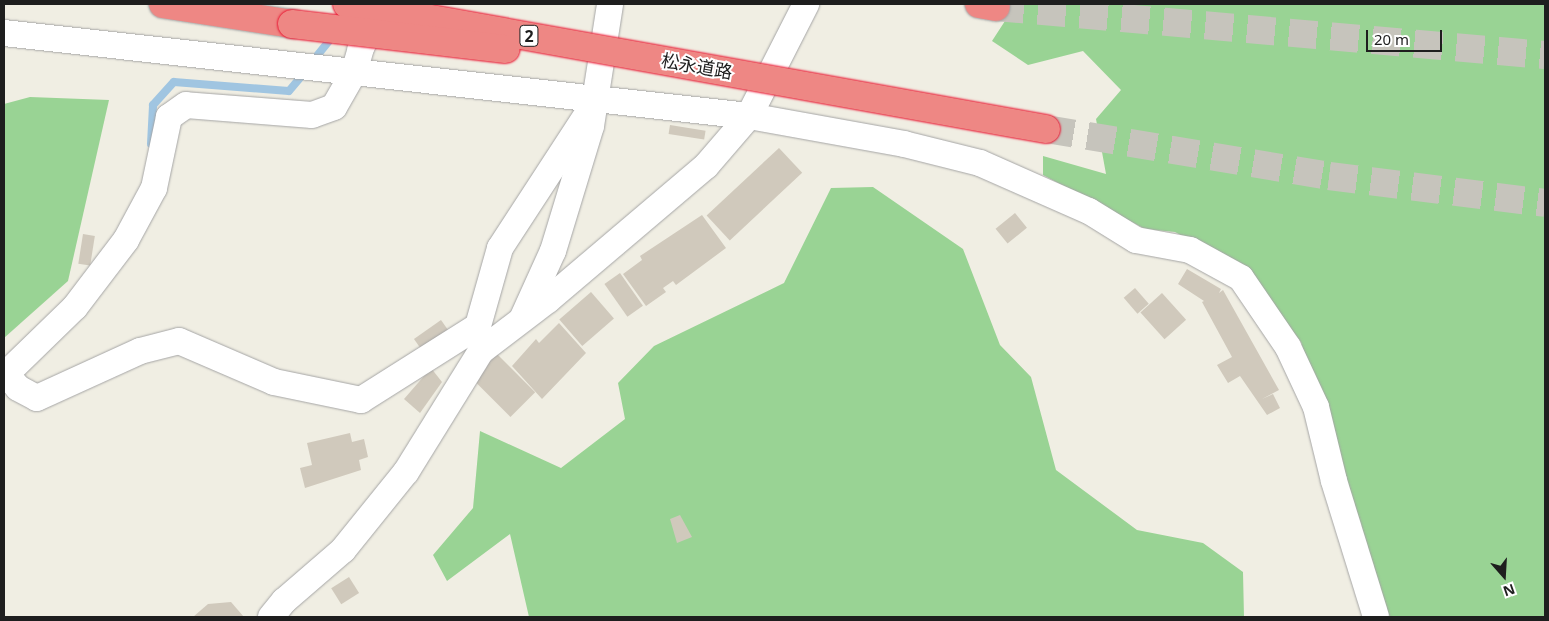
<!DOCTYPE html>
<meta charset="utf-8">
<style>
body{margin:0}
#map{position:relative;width:1549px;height:621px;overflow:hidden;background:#f0eee3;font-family:"Noto Sans","Noto Sans JP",sans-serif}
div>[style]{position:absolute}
.forest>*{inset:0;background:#99d394}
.stream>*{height:8px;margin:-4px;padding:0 4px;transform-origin:4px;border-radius:4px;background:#a0c5e1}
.building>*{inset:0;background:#d0c9bc;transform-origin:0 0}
.highway-tunnel>*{height:28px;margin-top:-14px;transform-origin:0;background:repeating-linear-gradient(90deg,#c6c4bc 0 28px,transparent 0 42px)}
.roads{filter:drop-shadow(0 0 1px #a5a5a5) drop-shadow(0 0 1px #a5a5a5)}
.street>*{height:26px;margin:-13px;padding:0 13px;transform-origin:13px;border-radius:13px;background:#fff}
.highway>*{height:28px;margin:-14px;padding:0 14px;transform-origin:14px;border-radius:14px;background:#ee8784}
.bridges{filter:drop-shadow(0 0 1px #e91531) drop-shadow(0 0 1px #e91531)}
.highway-bridge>*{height:28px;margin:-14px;padding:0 14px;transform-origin:14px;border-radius:14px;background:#ee8784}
span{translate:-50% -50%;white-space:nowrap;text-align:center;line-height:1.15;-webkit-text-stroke:4px #fff;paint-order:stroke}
.shield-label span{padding:1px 4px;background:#fff;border:1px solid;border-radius:4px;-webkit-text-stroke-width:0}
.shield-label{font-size:16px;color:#1e1e1e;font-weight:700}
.street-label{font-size:18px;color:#1e1e1e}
.frame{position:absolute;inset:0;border:5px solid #1e1e1e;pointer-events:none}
.north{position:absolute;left:1479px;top:551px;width:50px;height:50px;-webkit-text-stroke:4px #fff;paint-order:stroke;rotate:161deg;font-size:14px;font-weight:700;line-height:20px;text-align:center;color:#1e1e1e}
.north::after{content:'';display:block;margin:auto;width:18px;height:22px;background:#1e1e1e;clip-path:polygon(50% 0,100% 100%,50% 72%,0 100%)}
.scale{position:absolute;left:1366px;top:30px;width:76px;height:22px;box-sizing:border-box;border:2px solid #1e1e1e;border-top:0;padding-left:6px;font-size:15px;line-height:18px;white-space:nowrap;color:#1e1e1e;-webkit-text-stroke:4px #fff;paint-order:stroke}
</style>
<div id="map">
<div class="forest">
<i style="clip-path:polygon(1016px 4px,1545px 4px,1545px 617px,1379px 617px,1301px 342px,1259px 287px,1231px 262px,1175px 232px,1145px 229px,1043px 175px,1043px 156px,1106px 174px,1096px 119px,1121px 90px,1083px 51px,1028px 65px,992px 41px)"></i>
<i style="clip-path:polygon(30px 97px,109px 100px,68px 281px,4px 338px,4px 104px)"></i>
<i style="clip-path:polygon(873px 187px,963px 249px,1000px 345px,1031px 377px,1056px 470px,1137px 530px,1203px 543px,1243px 572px,1244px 617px,529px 617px,510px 534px,447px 581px,433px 555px,473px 508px,480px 431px,561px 468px,625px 419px,618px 383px,654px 346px,784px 283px,831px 188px)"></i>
</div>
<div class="stream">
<i style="left:312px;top:62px;width:33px;rotate:-51deg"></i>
<i style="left:151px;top:144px;width:39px;rotate:-87deg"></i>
<i style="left:153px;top:105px;width:31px;rotate:-48deg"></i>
<i style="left:174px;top:82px;width:115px;rotate:4.5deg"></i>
<i style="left:289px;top:91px;width:23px;rotate:-50deg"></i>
</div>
<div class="building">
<i style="left:670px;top:125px;width:36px;height:9px;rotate:9deg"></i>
<i style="left:779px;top:148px;width:34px;height:99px;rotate:47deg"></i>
<i style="left:1015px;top:213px;width:19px;height:25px;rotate:51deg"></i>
<i style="clip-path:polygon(702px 215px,726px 248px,676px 285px,673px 281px,663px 288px,666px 292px,646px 306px,623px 274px,642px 260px,640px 256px)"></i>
<i style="left:83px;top:234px;width:12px;height:30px;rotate:9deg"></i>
<i style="clip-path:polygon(1187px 269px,1221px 289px,1219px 293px,1223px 290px,1279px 390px,1262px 399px,1273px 394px,1280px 408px,1267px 415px,1240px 376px,1228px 383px,1217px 365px,1232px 357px,1202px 302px,1204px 301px,1178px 284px)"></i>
<i style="left:620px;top:273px;width:40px;height:19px;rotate:55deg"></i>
<i style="left:1135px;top:288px;width:21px;height:15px;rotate:49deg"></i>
<i style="left:591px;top:292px;width:35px;height:42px;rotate:49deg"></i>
<i style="left:1162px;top:293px;width:36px;height:29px;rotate:48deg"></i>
<i style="left:441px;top:320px;width:16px;height:33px;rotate:55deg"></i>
<i style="clip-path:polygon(559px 323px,586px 353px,542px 399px,512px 366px,536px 339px,539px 343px)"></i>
<i style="left:497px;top:354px;width:54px;height:35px;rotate:45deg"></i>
<i style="clip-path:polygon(431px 368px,442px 382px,420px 413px,404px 399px)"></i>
<i style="clip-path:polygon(350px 433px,352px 442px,364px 439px,368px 457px,359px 460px,361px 470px,305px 488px,300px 468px,312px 465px,307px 443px)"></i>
<i style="clip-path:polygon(680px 515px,692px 537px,677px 543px,670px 519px)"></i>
<i style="left:349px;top:577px;width:19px;height:21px;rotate:58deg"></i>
<i style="clip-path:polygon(231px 602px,244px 617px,193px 617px,208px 604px)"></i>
</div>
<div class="highway-tunnel">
<i style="left:996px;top:7px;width:551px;rotate:5deg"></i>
<i style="left:1046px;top:129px;width:287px;rotate:9.4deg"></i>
<i style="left:1329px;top:176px;width:218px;rotate:7.1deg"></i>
</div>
<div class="roads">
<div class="street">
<i style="left:379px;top:15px;width:38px;rotate:119deg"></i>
<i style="left:361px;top:48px;width:25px;rotate:106deg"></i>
<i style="left:354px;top:72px;width:40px;rotate:119.7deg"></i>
<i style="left:334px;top:107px;width:23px;rotate:160deg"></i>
<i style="left:312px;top:115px;width:126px;rotate:-175.5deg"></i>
<i style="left:186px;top:105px;width:21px;rotate:145deg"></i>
<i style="left:169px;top:117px;width:73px;rotate:101.9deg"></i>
<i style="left:154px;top:188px;width:59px;rotate:118.3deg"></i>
<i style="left:126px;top:240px;width:84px;rotate:127.3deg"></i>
<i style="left:75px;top:307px;width:96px;rotate:135.8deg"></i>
<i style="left:6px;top:374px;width:18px;rotate:49deg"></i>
<i style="left:18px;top:388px;width:21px;rotate:28deg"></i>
<i style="left:37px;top:398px;width:113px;rotate:-24.5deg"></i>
<i style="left:140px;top:351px;width:40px;rotate:-14.4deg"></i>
<i style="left:179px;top:341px;width:103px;rotate:23.3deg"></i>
<i style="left:274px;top:382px;width:89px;rotate:11.7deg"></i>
<i style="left:361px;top:400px;width:138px;rotate:-32.3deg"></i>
<i style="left:478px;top:326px;width:81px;rotate:-74.2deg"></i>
<i style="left:500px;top:248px;width:178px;rotate:-56.9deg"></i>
<i style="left:4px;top:33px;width:750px;rotate:6.36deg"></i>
<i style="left:749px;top:116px;width:158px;rotate:10.2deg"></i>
<i style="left:904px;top:144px;width:78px;rotate:14deg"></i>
<i style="left:980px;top:163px;width:119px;rotate:23.8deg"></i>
<i style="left:1089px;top:211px;width:55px;rotate:31.7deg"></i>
<i style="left:1136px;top:240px;width:55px;rotate:10.5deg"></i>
<i style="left:1190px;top:250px;width:58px;rotate:28.8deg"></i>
<i style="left:1241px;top:278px;width:83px;rotate:55.7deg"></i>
<i style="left:1288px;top:347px;width:66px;rotate:65deg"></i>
<i style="left:1316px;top:407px;width:76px;rotate:76.3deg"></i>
<i style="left:1334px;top:481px;width:142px;rotate:72.8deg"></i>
<i style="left:523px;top:317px;width:72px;rotate:-65.6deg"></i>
<i style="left:553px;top:251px;width:131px;rotate:-73.1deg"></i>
<i style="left:591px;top:126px;width:123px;rotate:-81.1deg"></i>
<i style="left:271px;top:617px;width:21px;rotate:-51deg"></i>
<i style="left:284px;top:601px;width:78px;rotate:-40.8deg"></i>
<i style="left:343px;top:550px;width:100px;rotate:-51.1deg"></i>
<i style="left:406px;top:472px;width:142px;rotate:-58.2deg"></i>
<i style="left:481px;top:351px;width:84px;rotate:-37.3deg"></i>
<i style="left:548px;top:300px;width:207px;rotate:-40.3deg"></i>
<i style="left:706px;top:166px;width:66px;rotate:-49.3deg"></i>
<i style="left:749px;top:116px;width:126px;rotate:-63deg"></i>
</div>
<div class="highway">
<i style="left:163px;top:4px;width:131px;rotate:8.8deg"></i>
<i style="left:979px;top:4px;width:17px;rotate:10deg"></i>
</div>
</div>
<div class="bridges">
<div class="highway-bridge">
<i style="left:347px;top:4px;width:710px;rotate:10.14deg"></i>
<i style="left:292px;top:24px;width:215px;rotate:6.7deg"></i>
</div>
</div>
<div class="shield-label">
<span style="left:529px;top:36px">2</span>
</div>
<div class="street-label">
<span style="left:697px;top:66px;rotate:10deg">松永道路</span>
</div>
<div class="frame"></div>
<div class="north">N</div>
<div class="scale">20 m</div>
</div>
